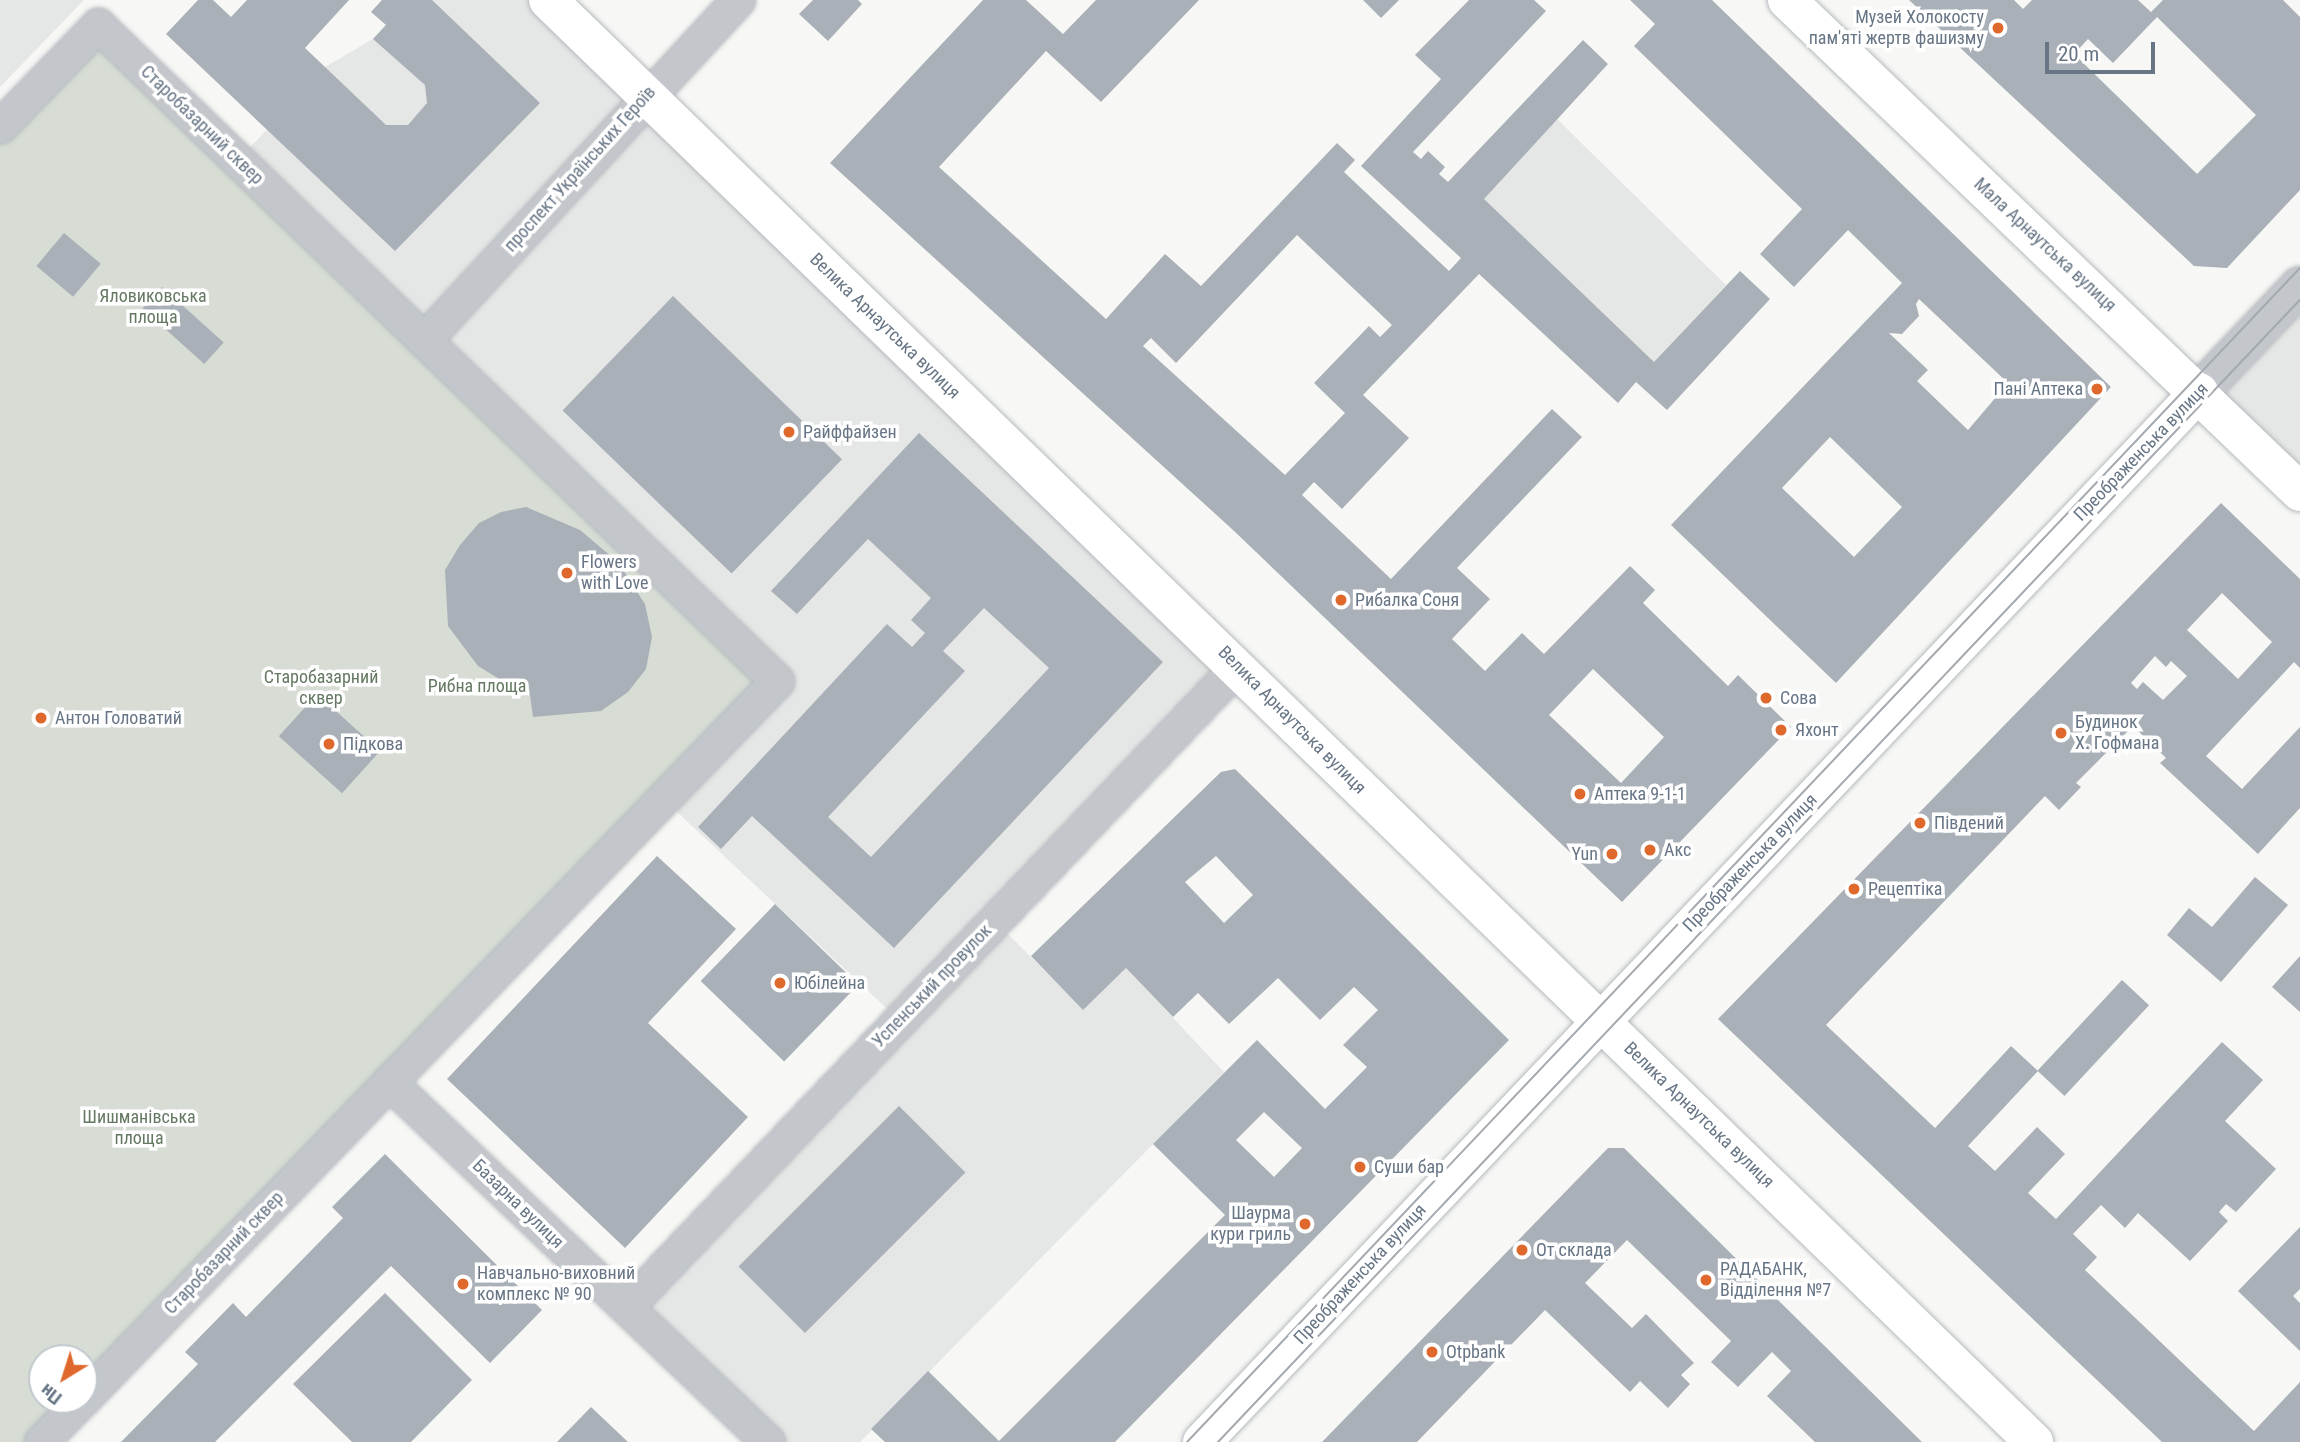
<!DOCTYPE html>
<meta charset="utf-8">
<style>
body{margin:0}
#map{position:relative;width:2300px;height:1442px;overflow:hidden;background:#f7f8f5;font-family:"Roboto Condensed",sans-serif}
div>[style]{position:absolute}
.built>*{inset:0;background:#e5e7e6}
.green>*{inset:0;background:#d7ddd4}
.building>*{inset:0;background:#a9b0b7;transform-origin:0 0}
.roads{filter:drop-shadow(0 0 2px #b5babf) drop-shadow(0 0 2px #b5babf)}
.minor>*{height:33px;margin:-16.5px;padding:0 16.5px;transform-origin:16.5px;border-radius:16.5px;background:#c3c6ca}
.tertiary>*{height:38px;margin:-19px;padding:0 19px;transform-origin:19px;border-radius:19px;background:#c3c6ca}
.secondary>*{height:38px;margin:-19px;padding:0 19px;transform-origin:19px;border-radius:19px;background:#fff}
.primary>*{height:38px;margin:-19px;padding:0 19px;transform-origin:19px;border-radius:19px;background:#fff}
.tram>*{height:2px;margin:-1px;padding:0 1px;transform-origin:1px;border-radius:1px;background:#a4a9af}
.dots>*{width:19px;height:19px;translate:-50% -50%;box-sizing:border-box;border:4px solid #fff;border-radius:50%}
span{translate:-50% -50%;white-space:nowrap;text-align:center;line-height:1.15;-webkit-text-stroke:7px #fff;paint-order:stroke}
.poi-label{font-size:18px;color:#677585}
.right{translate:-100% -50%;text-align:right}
.left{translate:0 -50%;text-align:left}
.street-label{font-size:18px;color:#677585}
.park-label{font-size:18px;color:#647862}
.north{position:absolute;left:28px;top:1344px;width:70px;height:70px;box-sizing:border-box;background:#fff;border:2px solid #c2c8ce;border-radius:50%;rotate:218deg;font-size:19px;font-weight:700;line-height:28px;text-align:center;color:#677585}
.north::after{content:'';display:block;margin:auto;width:24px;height:32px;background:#df692d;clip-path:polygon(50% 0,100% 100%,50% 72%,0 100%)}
.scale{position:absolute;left:2045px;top:42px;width:110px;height:32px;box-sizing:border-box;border:4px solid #677585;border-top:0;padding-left:9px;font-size:21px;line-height:24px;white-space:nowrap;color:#677585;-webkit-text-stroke:5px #fff;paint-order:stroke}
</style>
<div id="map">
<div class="built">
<i style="clip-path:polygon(0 0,84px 0,0 87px)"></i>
<i style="clip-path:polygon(408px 0,539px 0,641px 96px,425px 331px,243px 155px,325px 67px,373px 39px)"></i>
<i style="clip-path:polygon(647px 100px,1234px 667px,897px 1018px,675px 810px,425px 332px)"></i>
<i style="clip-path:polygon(1557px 119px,1726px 285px,1636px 382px,1443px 242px)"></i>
<i style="clip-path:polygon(2300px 295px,2300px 488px,2203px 393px)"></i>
<i style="clip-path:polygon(999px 925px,1083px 1009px,1126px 968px,1224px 1072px,860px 1442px,771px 1442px,633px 1309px)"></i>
</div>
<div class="green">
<i style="clip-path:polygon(98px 25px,777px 681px,84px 1398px,84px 1358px,42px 1358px,42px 1400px,82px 1400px,41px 1442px,0 1442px,0 126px)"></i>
</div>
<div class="building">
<i style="clip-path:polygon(198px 0,213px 0,231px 17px,247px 0,349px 0,305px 48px,386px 125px,408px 125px,427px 103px,425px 85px,373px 39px,386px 25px,371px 12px,382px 0,432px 0,540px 103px,395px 251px,166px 34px)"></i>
<i style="clip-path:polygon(813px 0,858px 0,862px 4px,828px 41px,799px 14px)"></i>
<i style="clip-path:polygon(evenodd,983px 0,1026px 0,1063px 34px,1096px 0,1199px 0,1101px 102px,1046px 51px,939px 167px,1106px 319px,1165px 254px,1201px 286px,1337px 143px,1355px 160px,1344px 172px,1449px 271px,1461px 258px,1361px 166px,1441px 79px,1415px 55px,1469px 0,1534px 0,1546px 11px,1413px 152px,1421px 159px,1428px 151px,1445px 167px,1439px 174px,1448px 182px,1583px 40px,1608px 64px,1484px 199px,1654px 362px,1740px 271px,1770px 299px,1667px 410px,1636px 382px,1618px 403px,1479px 274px,1363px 395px,1409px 438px,1342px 509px,1314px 482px,1302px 495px,1391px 579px,1552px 409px,1582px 437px,1457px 568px,1490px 599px,1452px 639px,1485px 671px,1522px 633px,1544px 654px,1630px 566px,1655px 590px,1643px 603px,1728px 686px,1738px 675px,1791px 727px,1622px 902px,1233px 530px,830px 163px,983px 0,1297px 235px,1392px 325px,1380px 337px,1369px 326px,1314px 383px,1345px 413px,1285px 475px,1143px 346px,1151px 338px,1176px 363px,1297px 235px,983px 0,1593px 669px,1664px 737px,1621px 783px,1549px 715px,1593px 669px)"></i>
<i style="clip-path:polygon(1363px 0,1399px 0,1381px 18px)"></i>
<i style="clip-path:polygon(evenodd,1630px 0,1712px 0,2111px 387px,1836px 683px,1671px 525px,1902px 283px,1848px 230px,1794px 287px,1760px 254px,1802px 209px,1634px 46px,1655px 24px,1630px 0,1919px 299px,2008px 383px,1968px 430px,1917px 381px,1928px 370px,1889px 333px,1902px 334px,1919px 316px,1916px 304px,1919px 299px,1630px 0,1830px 437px,1902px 507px,1854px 557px,1782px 488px,1830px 437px)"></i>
<i style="clip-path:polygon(evenodd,1909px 0,2014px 0,2023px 9px,2032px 0,2138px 0,2151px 12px,2163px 0,2283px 0,2300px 17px,2300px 190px,2227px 268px,2194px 266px,1909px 0,2157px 17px,2256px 115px,2197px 174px,2074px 54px,2088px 39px,2113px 63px,2157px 17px)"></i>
<i style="left:64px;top:233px;width:48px;height:43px;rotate:40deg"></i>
<i style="left:162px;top:287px;width:83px;height:29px;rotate:42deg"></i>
<i style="left:673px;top:296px;width:235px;height:159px;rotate:44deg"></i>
<i style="clip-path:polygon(evenodd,919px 433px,1163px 662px,894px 948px,752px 816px,721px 849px,698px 827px,887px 624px,912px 647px,925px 633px,911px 620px,931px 598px,868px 539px,797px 614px,771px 591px,919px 433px,984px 608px,1049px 668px,871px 857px,828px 817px,965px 671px,943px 651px,984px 608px)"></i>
<i style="clip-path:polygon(evenodd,2221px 503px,2300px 579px,2300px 668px,2294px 662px,2206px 756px,2242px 789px,2300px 727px,2300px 808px,2258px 854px,2160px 763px,2166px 758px,2133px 726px,2076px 783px,2081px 787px,2059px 810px,2045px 796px,1826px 1025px,1935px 1128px,2011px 1046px,2038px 1071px,1968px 1146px,1995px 1171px,2037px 1127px,2065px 1154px,2028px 1193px,2056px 1219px,2222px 1042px,2263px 1080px,2225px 1121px,2276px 1169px,2236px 1212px,2226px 1204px,2219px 1212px,2228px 1221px,2190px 1261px,2138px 1213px,2125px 1228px,2101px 1205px,2073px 1234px,2097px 1257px,2085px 1270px,2254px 1431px,2300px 1382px,2300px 1442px,2162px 1442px,1718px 1019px,2221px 503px,2222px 593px,2272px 642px,2238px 679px,2187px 630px,2222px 593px,2221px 503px,2155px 656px,2166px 667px,2171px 661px,2187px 676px,2163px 700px,2143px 682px,2137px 689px,2131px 683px,2155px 656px)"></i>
<i style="clip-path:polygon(526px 507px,580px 530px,618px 562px,645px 604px,652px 637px,646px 669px,628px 692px,601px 711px,533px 717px,529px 687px,501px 680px,478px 666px,448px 626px,445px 570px,460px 545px,479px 523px,501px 512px)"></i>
<i style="left:317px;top:694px;width:85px;height:57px;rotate:42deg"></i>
<i style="clip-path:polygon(evenodd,1235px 769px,1509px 1040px,1115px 1442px,885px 1442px,871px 1429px,928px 1371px,999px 1441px,1225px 1215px,1153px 1144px,1257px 1040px,1325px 1109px,1367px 1067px,1343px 1045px,1378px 1010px,1354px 987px,1320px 1020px,1278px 978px,1229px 1024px,1198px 993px,1173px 1017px,1126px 968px,1083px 1010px,1031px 956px,1221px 772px,1235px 769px,1216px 856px,1253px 895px,1224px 923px,1185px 882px,1216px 856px,1235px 769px,1264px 1112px,1302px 1148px,1274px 1177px,1236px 1140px,1264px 1112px)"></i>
<i style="clip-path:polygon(657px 856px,736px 929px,648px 1023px,748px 1117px,625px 1248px,447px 1079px)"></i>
<i style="clip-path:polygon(2255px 877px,2288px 905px,2221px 982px,2167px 935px,2189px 908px,2212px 927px)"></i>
<i style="left:775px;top:904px;width:116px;height:107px;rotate:44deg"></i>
<i style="clip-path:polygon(2300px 956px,2300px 1012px,2272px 987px)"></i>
<i style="left:2122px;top:980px;width:37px;height:124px;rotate:43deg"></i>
<i style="left:899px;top:1106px;width:94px;height:227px;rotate:45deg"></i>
<i style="clip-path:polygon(1608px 1148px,1624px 1148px,1922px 1442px,1815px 1442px,1767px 1396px,1791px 1371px,1772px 1352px,1738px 1387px,1711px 1362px,1731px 1341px,1627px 1240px,1585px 1283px,1632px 1328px,1646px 1314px,1694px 1363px,1681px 1375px,1690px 1384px,1668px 1408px,1640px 1381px,1630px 1392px,1545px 1310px,1417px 1442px,1322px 1442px)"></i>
<i style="clip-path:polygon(385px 1154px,542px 1310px,490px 1363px,391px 1266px,215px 1442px,121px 1442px,198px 1364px,185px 1352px,233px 1303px,246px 1317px,343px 1218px,332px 1207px)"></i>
<i style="clip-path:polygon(2300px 1227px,2300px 1289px,2293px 1296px,2300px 1303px,2300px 1351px,2238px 1291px)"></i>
<i style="clip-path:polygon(385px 1293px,472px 1380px,411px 1442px,352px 1442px,293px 1384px)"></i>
<i style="clip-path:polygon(591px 1407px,628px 1442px,557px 1442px)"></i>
</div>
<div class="roads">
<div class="minor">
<i style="left:0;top:126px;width:141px;rotate:-45.9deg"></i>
<i style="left:98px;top:25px;width:944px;rotate:44.01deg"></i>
<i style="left:777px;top:681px;width:997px;rotate:134.02deg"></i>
<i style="left:424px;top:340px;width:463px;rotate:-47.3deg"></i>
<i style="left:389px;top:1082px;width:523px;rotate:43.53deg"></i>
<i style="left:626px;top:1307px;width:886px;rotate:-46.33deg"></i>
<i style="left:41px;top:1442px;width:59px;rotate:-45.7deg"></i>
</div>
<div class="tertiary">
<i style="left:2199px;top:392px;width:146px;rotate:-46.4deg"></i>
</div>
<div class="secondary">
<i style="left:1202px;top:1442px;width:1448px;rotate:-46.48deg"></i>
</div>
<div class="primary">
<i style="left:548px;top:0;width:2071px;rotate:44.14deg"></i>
<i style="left:1787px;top:0;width:711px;rotate:43.8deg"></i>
</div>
</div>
<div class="tram">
<i style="left:1187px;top:1442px;width:1618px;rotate:-46.53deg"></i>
<i style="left:1218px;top:1442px;width:1573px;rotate:-46.55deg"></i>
</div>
<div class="dots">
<i style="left:1998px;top:28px;background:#df692d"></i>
<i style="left:2097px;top:389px;background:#df692d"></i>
<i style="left:789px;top:432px;background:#df692d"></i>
<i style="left:567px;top:573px;background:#df692d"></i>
<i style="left:1341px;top:600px;background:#df692d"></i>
<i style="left:1766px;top:698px;background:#df692d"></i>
<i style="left:41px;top:718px;background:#df692d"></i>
<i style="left:1781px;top:730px;background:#df692d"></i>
<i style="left:2061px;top:733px;background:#df692d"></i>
<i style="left:329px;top:744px;background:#df692d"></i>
<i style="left:1580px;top:794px;background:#df692d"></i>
<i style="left:1920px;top:823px;background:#df692d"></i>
<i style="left:1650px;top:850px;background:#df692d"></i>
<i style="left:1612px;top:854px;background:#df692d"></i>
<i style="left:1854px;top:889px;background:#df692d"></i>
<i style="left:780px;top:983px;background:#df692d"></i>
<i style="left:1360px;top:1167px;background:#df692d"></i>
<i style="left:1305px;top:1224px;background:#df692d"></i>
<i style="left:1522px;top:1250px;background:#df692d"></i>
<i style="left:1706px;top:1280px;background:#df692d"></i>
<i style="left:463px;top:1284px;background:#df692d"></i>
<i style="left:1432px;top:1352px;background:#df692d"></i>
</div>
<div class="poi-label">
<span class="right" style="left:1984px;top:28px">Музей Холокосту<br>пам'яті жертв фашизму</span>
<span class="right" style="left:2083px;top:389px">Панi Аптека</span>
<span class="left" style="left:803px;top:432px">Райффайзен</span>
<span class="left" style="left:581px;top:573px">Flowers<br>with Love</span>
<span class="left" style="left:1355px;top:600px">Рибалка Соня</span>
<span class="left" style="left:1780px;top:698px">Сова</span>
<span class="left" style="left:55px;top:718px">Антон Головатий</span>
<span class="left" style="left:2075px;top:733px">Будинок<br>Х. Гофмана</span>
<span class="left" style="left:1795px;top:730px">Яхонт</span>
<span class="left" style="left:343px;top:744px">Підкова</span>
<span class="left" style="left:1594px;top:794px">Аптека 9-1-1</span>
<span class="left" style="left:1934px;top:823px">Південий</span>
<span class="left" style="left:1664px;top:850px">Акс</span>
<span class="right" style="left:1598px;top:854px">Yun</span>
<span class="left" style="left:1868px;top:889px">Рецептіка</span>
<span class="left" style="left:794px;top:983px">Юбілейна</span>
<span class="left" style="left:1374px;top:1167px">Суши бар</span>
<span class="right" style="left:1291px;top:1224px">Шаурма<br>кури гриль</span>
<span class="left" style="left:1536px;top:1250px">От склада</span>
<span class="left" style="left:1720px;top:1280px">РАДАБАНК,<br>Відділення №7</span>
<span class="left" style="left:477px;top:1284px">Навчально-виховний<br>комплекс № 90</span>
<span class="left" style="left:1446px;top:1352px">Otpbank</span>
</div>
<div class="street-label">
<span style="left:202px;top:125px;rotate:44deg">Старобазарний сквер</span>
<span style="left:580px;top:169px;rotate:-48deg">проспект Українських Героїв</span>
<span style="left:2045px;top:245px;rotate:43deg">Мала Арнаутська вулиця</span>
<span style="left:885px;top:326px;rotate:44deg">Велика Арнаутська вулиця</span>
<span style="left:2141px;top:452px;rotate:-46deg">Преображенська вулиця</span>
<span style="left:1292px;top:720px;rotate:45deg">Велика Арнаутська вулиця</span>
<span style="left:1750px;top:863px;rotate:-46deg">Преображенська вулиця</span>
<span style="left:932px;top:986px;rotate:-46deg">Успенський провулок</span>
<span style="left:1699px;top:1115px;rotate:44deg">Велика Арнаутська вулиця</span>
<span style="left:518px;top:1204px;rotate:44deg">Базарна вулиця</span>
<span style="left:224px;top:1253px;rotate:-46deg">Старобазарний сквер</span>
<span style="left:1360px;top:1274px;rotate:-47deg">Преображенська вулиця</span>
</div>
<div class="park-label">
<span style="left:153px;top:307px">Яловиковська<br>площа</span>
<span style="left:321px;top:688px">Старобазарний<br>сквер</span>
<span style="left:477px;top:686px">Рибна площа</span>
<span style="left:139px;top:1128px">Шишманівська<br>площа</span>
</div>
<div class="north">Пн</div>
<div class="scale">20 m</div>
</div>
